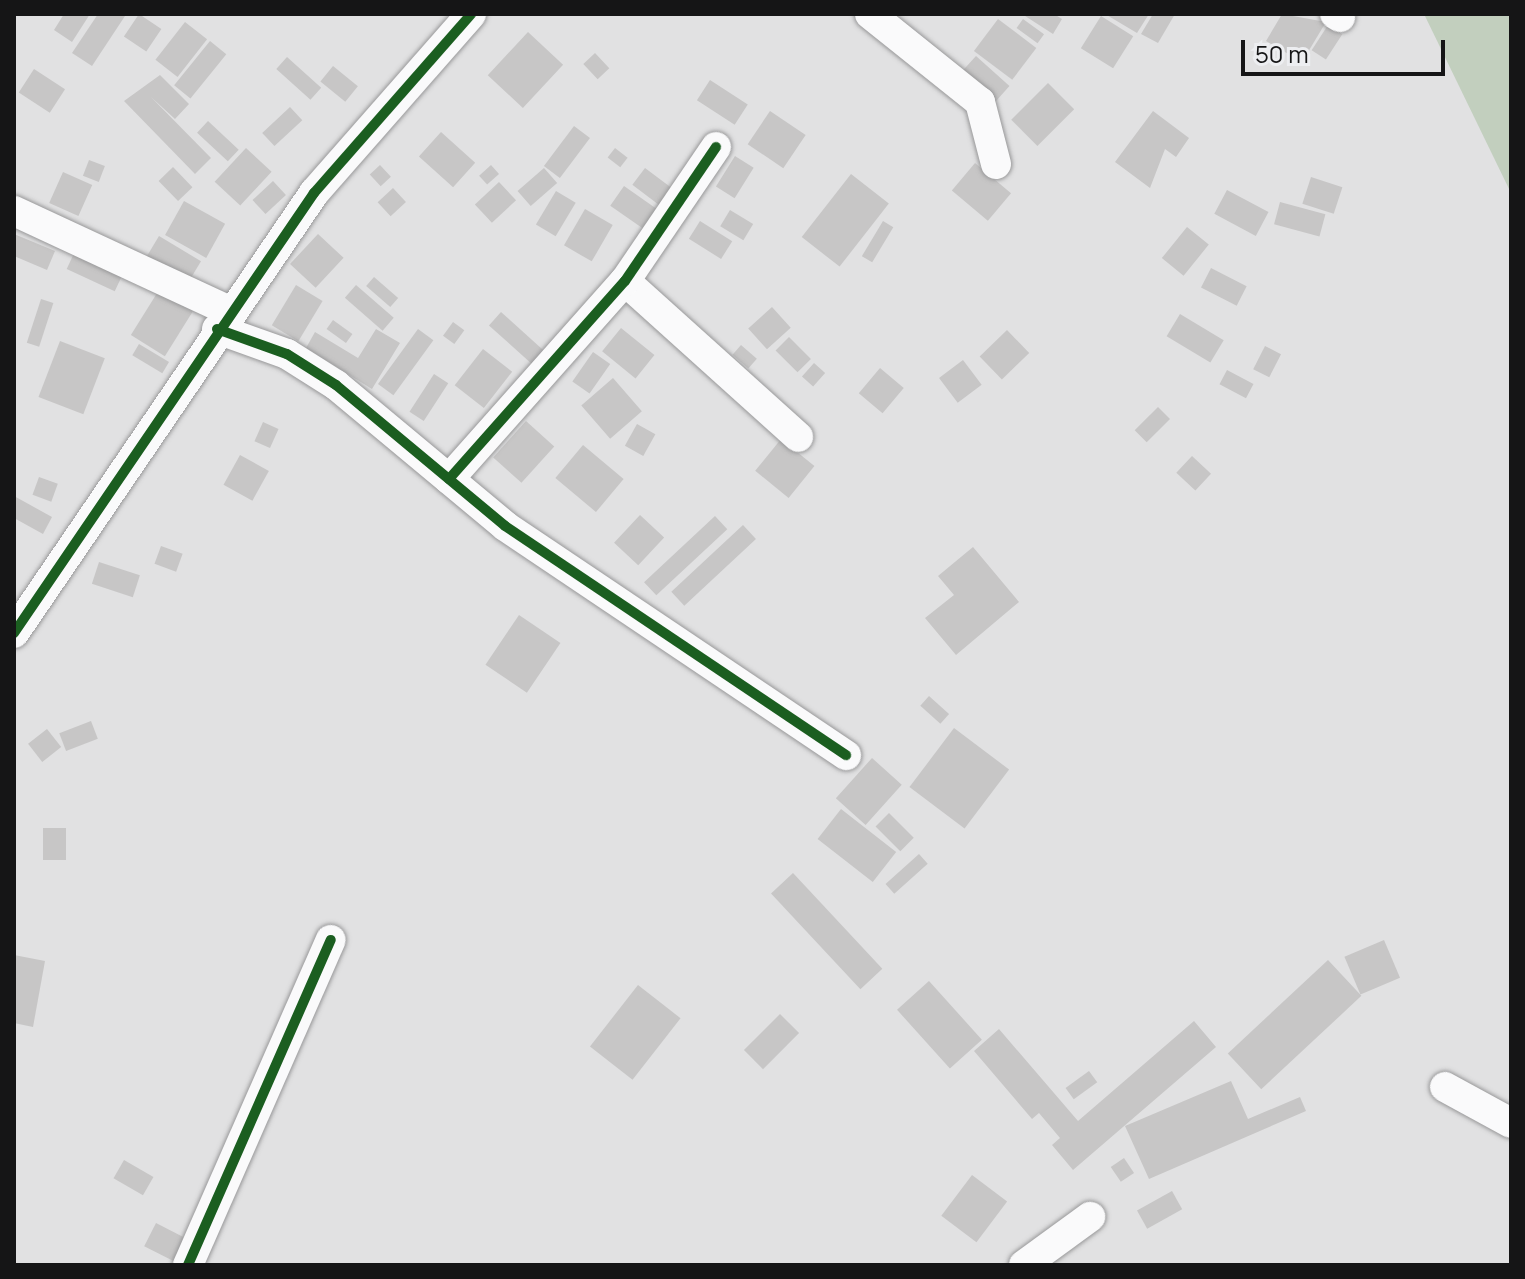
<!DOCTYPE html>
<style>
body{margin:0}
#map{position:relative;width:1525px;height:1279px;overflow:hidden;background:#e1e1e2;font-family:Manrope,sans-serif}
div>[style]{position:absolute}
.green>*{inset:0;background:#c2cfbe}
.building>*{inset:0;background:#c7c6c6;transform-origin:0 0}
.roads{filter:drop-shadow(0 0 2px #989899) drop-shadow(0 0 2px #989899)}
.minor>*{height:30px;margin:-15px;padding:0 15px;transform-origin:15px;border-radius:15px;background:#fafafb}
.cycleway>*{height:10px;margin:-5px;padding:0 5px;transform-origin:5px;border-radius:5px;background:#1b5e20}
span{translate:-50% -50%;white-space:nowrap;text-align:center;line-height:1.15;-webkit-text-stroke:8px #edeef1;paint-order:stroke}
.frame{position:absolute;inset:0;border:16px solid #151516;pointer-events:none}
.scale{position:absolute;left:1241px;top:40px;width:204px;height:36px;box-sizing:border-box;border:4px solid #151516;border-top:0;padding-left:10px;font-size:24px;line-height:28px;white-space:nowrap;color:#151516;-webkit-text-stroke:6px #edeef1;paint-order:stroke}
</style>
<div id="map">
<div class="green">
<i style="clip-path:polygon(1424px 14px,1511px 14px,1511px 193px)"></i>
</div>
<div class="building">
<i style="clip-path:polygon(64px 14px,90px 14px,72px 42px,54px 30px)"></i>
<i style="clip-path:polygon(98px 14px,125px 16px,92px 66px,72px 53px)"></i>
<i style="left:139px;top:14px;width:27px;height:27px;rotate:34deg"></i>
<i style="clip-path:polygon(1022px 14px,1054px 14px,1062px 19px,1053px 34px)"></i>
<i style="clip-path:polygon(1105px 14px,1149px 14px,1137px 33px)"></i>
<i style="clip-path:polygon(1153px 14px,1175px 14px,1158px 43px,1141px 34px)"></i>
<i style="clip-path:polygon(1282px 14px,1326px 22px,1302px 62px,1266px 41px)"></i>
<i style="left:1101px;top:16px;width:38px;height:38px;rotate:32deg"></i>
<i style="left:998px;top:19px;width:48px;height:40px;rotate:37deg"></i>
<i style="left:1023px;top:19px;width:26px;height:11px;rotate:36deg"></i>
<i style="left:185px;top:22px;width:28px;height:48px;rotate:38deg"></i>
<i style="left:1328px;top:25px;width:17px;height:30px;rotate:33deg"></i>
<i style="left:528px;top:32px;width:48px;height:59px;rotate:43deg"></i>
<i style="left:210px;top:41px;width:21px;height:57px;rotate:39deg"></i>
<i style="left:595px;top:53px;width:21px;height:16px;rotate:47deg"></i>
<i style="left:976px;top:56px;width:45px;height:22px;rotate:42deg"></i>
<i style="left:287px;top:57px;width:46px;height:16px;rotate:42deg"></i>
<i style="left:333px;top:66px;width:32px;height:20px;rotate:39deg"></i>
<i style="left:34px;top:69px;width:37px;height:28px;rotate:33deg"></i>
<i style="clip-path:polygon(160px 75px,189px 104px,175px 119px,151px 97px,211px 158px,195px 174px,124px 101px)"></i>
<i style="left:710px;top:80px;width:45px;height:24px;rotate:33deg"></i>
<i style="left:1048px;top:83px;width:37px;height:52px;rotate:45deg"></i>
<i style="left:290px;top:107px;width:18px;height:38px;rotate:47deg"></i>
<i style="left:770px;top:111px;width:43px;height:40px;rotate:34deg"></i>
<i style="clip-path:polygon(1153px 111px,1189px 138px,1176px 157px,1165px 149px,1150px 188px,1115px 162px)"></i>
<i style="left:208px;top:121px;width:42px;height:16px;rotate:43deg"></i>
<i style="left:574px;top:126px;width:20px;height:50px;rotate:37deg"></i>
<i style="left:441px;top:132px;width:46px;height:33px;rotate:42deg"></i>
<i style="left:246px;top:148px;width:35px;height:46px;rotate:43deg"></i>
<i style="left:615px;top:148px;width:16px;height:12px;rotate:38deg"></i>
<i style="left:735px;top:156px;width:22px;height:36px;rotate:32deg"></i>
<i style="left:89px;top:160px;width:17px;height:17px;rotate:21deg"></i>
<i style="left:975px;top:163px;width:47px;height:36px;rotate:40deg"></i>
<i style="left:380px;top:165px;width:16px;height:14px;rotate:47deg"></i>
<i style="left:491px;top:165px;width:12px;height:16px;rotate:48deg"></i>
<i style="left:173px;top:167px;width:28px;height:20px;rotate:46deg"></i>
<i style="left:544px;top:168px;width:20px;height:35px;rotate:49deg"></i>
<i style="left:645px;top:168px;width:38px;height:21px;rotate:37deg"></i>
<i style="left:63px;top:172px;width:32px;height:34px;rotate:24deg"></i>
<i style="left:851px;top:174px;width:48px;height:80px;rotate:38deg"></i>
<i style="left:1311px;top:177px;width:33px;height:28px;rotate:18deg"></i>
<i style="left:273px;top:181px;width:19px;height:28px;rotate:47deg"></i>
<i style="left:499px;top:182px;width:25px;height:33px;rotate:47deg"></i>
<i style="left:624px;top:186px;width:47px;height:24px;rotate:35deg"></i>
<i style="left:393px;top:188px;width:19px;height:21px;rotate:47deg"></i>
<i style="left:1227px;top:190px;width:47px;height:27px;rotate:28deg"></i>
<i style="left:556px;top:191px;width:23px;height:39px;rotate:31deg"></i>
<i style="left:184px;top:201px;width:47px;height:39px;rotate:29deg"></i>
<i style="left:1280px;top:202px;width:47px;height:23px;rotate:15deg"></i>
<i style="left:585px;top:209px;width:32px;height:42px;rotate:30deg"></i>
<i style="left:730px;top:210px;width:27px;height:19px;rotate:31deg"></i>
<i style="left:700px;top:221px;width:38px;height:21px;rotate:32deg"></i>
<i style="left:883px;top:221px;width:12px;height:41px;rotate:31deg"></i>
<i style="left:1187px;top:227px;width:28px;height:40px;rotate:39deg"></i>
<i style="clip-path:polygon(14px 234px,55px 251px,47px 270px,14px 256px)"></i>
<i style="left:318px;top:234px;width:35px;height:41px;rotate:43deg"></i>
<i style="left:159px;top:236px;width:49px;height:24px;rotate:31deg"></i>
<i style="left:76px;top:249px;width:53px;height:22px;rotate:25deg"></i>
<i style="left:1211px;top:268px;width:40px;height:22px;rotate:27deg"></i>
<i style="left:374px;top:277px;width:32px;height:12px;rotate:41deg"></i>
<i style="left:296px;top:285px;width:31px;height:47px;rotate:31deg"></i>
<i style="left:356px;top:285px;width:50px;height:17px;rotate:41deg"></i>
<i style="left:159px;top:290px;width:40px;height:53px;rotate:32deg"></i>
<i style="left:41px;top:299px;width:13px;height:46px;rotate:18deg"></i>
<i style="left:772px;top:307px;width:28px;height:32px;rotate:48deg"></i>
<i style="left:501px;top:312px;width:66px;height:18px;rotate:42deg"></i>
<i style="left:1180px;top:314px;width:51px;height:26px;rotate:31deg"></i>
<i style="left:333px;top:320px;width:24px;height:11px;rotate:36deg"></i>
<i style="left:453px;top:322px;width:14px;height:17px;rotate:36deg"></i>
<i style="left:621px;top:328px;width:43px;height:30px;rotate:39deg"></i>
<i style="clip-path:polygon(376px 329px,400px 343px,372px 389px,306px 348px,315px 332px,358px 358px)"></i>
<i style="left:418px;top:329px;width:19px;height:68px;rotate:36deg"></i>
<i style="left:1007px;top:330px;width:32px;height:38px;rotate:46deg"></i>
<i style="left:789px;top:337px;width:31px;height:19px;rotate:45deg"></i>
<i style="left:60px;top:341px;width:48px;height:60px;rotate:21deg"></i>
<i style="left:139px;top:344px;width:35px;height:13px;rotate:31deg"></i>
<i style="left:741px;top:345px;width:21px;height:13px;rotate:41deg"></i>
<i style="left:1265px;top:346px;width:18px;height:26px;rotate:27deg"></i>
<i style="left:483px;top:349px;width:37px;height:46px;rotate:38deg"></i>
<i style="left:593px;top:352px;width:21px;height:36px;rotate:35deg"></i>
<i style="left:963px;top:360px;width:31px;height:30px;rotate:53deg"></i>
<i style="left:814px;top:363px;width:15px;height:18px;rotate:42deg"></i>
<i style="left:880px;top:368px;width:31px;height:33px;rotate:40deg"></i>
<i style="left:1227px;top:370px;width:30px;height:16px;rotate:28deg"></i>
<i style="left:434px;top:374px;width:17px;height:45px;rotate:33deg"></i>
<i style="left:613px;top:378px;width:44px;height:42px;rotate:49deg"></i>
<i style="left:1158px;top:407px;width:17px;height:33px;rotate:45deg"></i>
<i style="left:526px;top:421px;width:38px;height:49px;rotate:42deg"></i>
<i style="left:263px;top:422px;width:17px;height:21px;rotate:24deg"></i>
<i style="left:637px;top:424px;width:21px;height:25px;rotate:29deg"></i>
<i style="left:781px;top:439px;width:43px;height:41px;rotate:39deg"></i>
<i style="left:583px;top:445px;width:53px;height:43px;rotate:40deg"></i>
<i style="left:240px;top:455px;width:33px;height:34px;rotate:29deg"></i>
<i style="left:1192px;top:456px;width:26px;height:23px;rotate:43deg"></i>
<i style="left:39px;top:477px;width:20px;height:19px;rotate:20deg"></i>
<i style="clip-path:polygon(14px 496px,52px 517px,43px 534px,14px 518px)"></i>
<i style="left:640px;top:515px;width:33px;height:38px;rotate:43deg"></i>
<i style="left:715px;top:516px;width:18px;height:97px;rotate:47deg"></i>
<i style="left:743px;top:525px;width:19px;height:98px;rotate:47deg"></i>
<i style="left:161px;top:546px;width:23px;height:19px;rotate:20deg"></i>
<i style="clip-path:polygon(973px 547px,1019px 602px,956px 655px,925px 618px,954px 595px,938px 576px)"></i>
<i style="left:99px;top:562px;width:43px;height:23px;rotate:18deg"></i>
<i style="left:519px;top:615px;width:50px;height:60px;rotate:34deg"></i>
<i style="left:929px;top:696px;width:27px;height:13px;rotate:42deg"></i>
<i style="left:91px;top:721px;width:19px;height:34px;rotate:69deg"></i>
<i style="left:954px;top:728px;width:69px;height:74px;rotate:37deg"></i>
<i style="left:47px;top:729px;width:23px;height:24px;rotate:52deg"></i>
<i style="left:872px;top:758px;width:40px;height:54px;rotate:42deg"></i>
<i style="left:841px;top:809px;width:70px;height:38px;rotate:38deg"></i>
<i style="left:889px;top:813px;width:35px;height:19px;rotate:45deg"></i>
<i style="left:43px;top:828px;width:23px;height:32px"></i>
<i style="left:919px;top:854px;width:13px;height:45px;rotate:48deg"></i>
<i style="left:793px;top:873px;width:131px;height:30px;rotate:47deg"></i>
<i style="left:1384px;top:940px;width:41px;height:43px;rotate:67deg"></i>
<i style="clip-path:polygon(14px 955px,45px 961px,33px 1027px,14px 1023px)"></i>
<i style="left:1328px;top:960px;width:49px;height:137px;rotate:47deg"></i>
<i style="left:929px;top:981px;width:79px;height:43px;rotate:48deg"></i>
<i style="left:638px;top:985px;width:54px;height:78px;rotate:38deg"></i>
<i style="left:780px;top:1014px;width:27px;height:51px;rotate:45deg"></i>
<i style="clip-path:polygon(1194px 1021px,1216px 1047px,1073px 1170px,1052px 1145px,1060px 1138px,1039px 1113px,1032px 1119px,974px 1051px,999px 1029px,1078px 1121px)"></i>
<i style="left:1089px;top:1071px;width:14px;height:29px;rotate:54deg"></i>
<i style="clip-path:polygon(1231px 1081px,1248px 1119px,1300px 1097px,1306px 1111px,1149px 1179px,1125px 1126px)"></i>
<i style="left:1124px;top:1158px;width:18px;height:16px;rotate:56deg"></i>
<i style="left:124px;top:1160px;width:34px;height:21px;rotate:30deg"></i>
<i style="left:972px;top:1175px;width:44px;height:51px;rotate:37deg"></i>
<i style="left:1172px;top:1191px;width:21px;height:40px;rotate:61deg"></i>
<i style="left:156px;top:1223px;width:35px;height:26px;rotate:27deg"></i>
</div>
<div class="roads">
<div class="minor">
<i style="left:870px;top:14px;width:141px;rotate:38.7deg"></i>
<i style="left:980px;top:102px;width:64px;rotate:75.5deg"></i>
<i style="left:1335px;top:14px;width:6px;rotate:31deg"></i>
<i style="left:14px;top:211px;width:237px;rotate:24.9deg"></i>
<i style="left:625px;top:281px;width:233px;rotate:42deg"></i>
<i style="left:217px;top:329px;width:74px;rotate:19.7deg"></i>
<i style="left:287px;top:354px;width:58px;rotate:32.3deg"></i>
<i style="left:336px;top:385px;width:220px;rotate:39.8deg"></i>
<i style="left:505px;top:526px;width:411px;rotate:33.9deg"></i>
<i style="left:449px;top:479px;width:265px;rotate:-48.4deg"></i>
<i style="left:625px;top:281px;width:162px;rotate:-55.8deg"></i>
<i style="left:14px;top:633px;width:533px;rotate:-55.71deg"></i>
<i style="left:314px;top:193px;width:238px;rotate:-48.7deg"></i>
<i style="left:1445px;top:1087px;width:75px;rotate:28.6deg"></i>
<i style="left:188px;top:1265px;width:355px;rotate:-66.3deg"></i>
<i style="left:1024px;top:1265px;width:82px;rotate:-36deg"></i>
</div>
</div>
<div class="cycleway">
<i style="left:217px;top:329px;width:74px;rotate:19.7deg"></i>
<i style="left:287px;top:354px;width:58px;rotate:32.3deg"></i>
<i style="left:336px;top:385px;width:220px;rotate:39.8deg"></i>
<i style="left:505px;top:526px;width:411px;rotate:33.9deg"></i>
<i style="left:449px;top:479px;width:265px;rotate:-48.4deg"></i>
<i style="left:625px;top:281px;width:162px;rotate:-55.8deg"></i>
<i style="left:14px;top:633px;width:533px;rotate:-55.71deg"></i>
<i style="left:314px;top:193px;width:238px;rotate:-48.7deg"></i>
<i style="left:188px;top:1265px;width:355px;rotate:-66.3deg"></i>
</div>
<div class="frame"></div>
<div class="scale">50 m</div>
</div>
